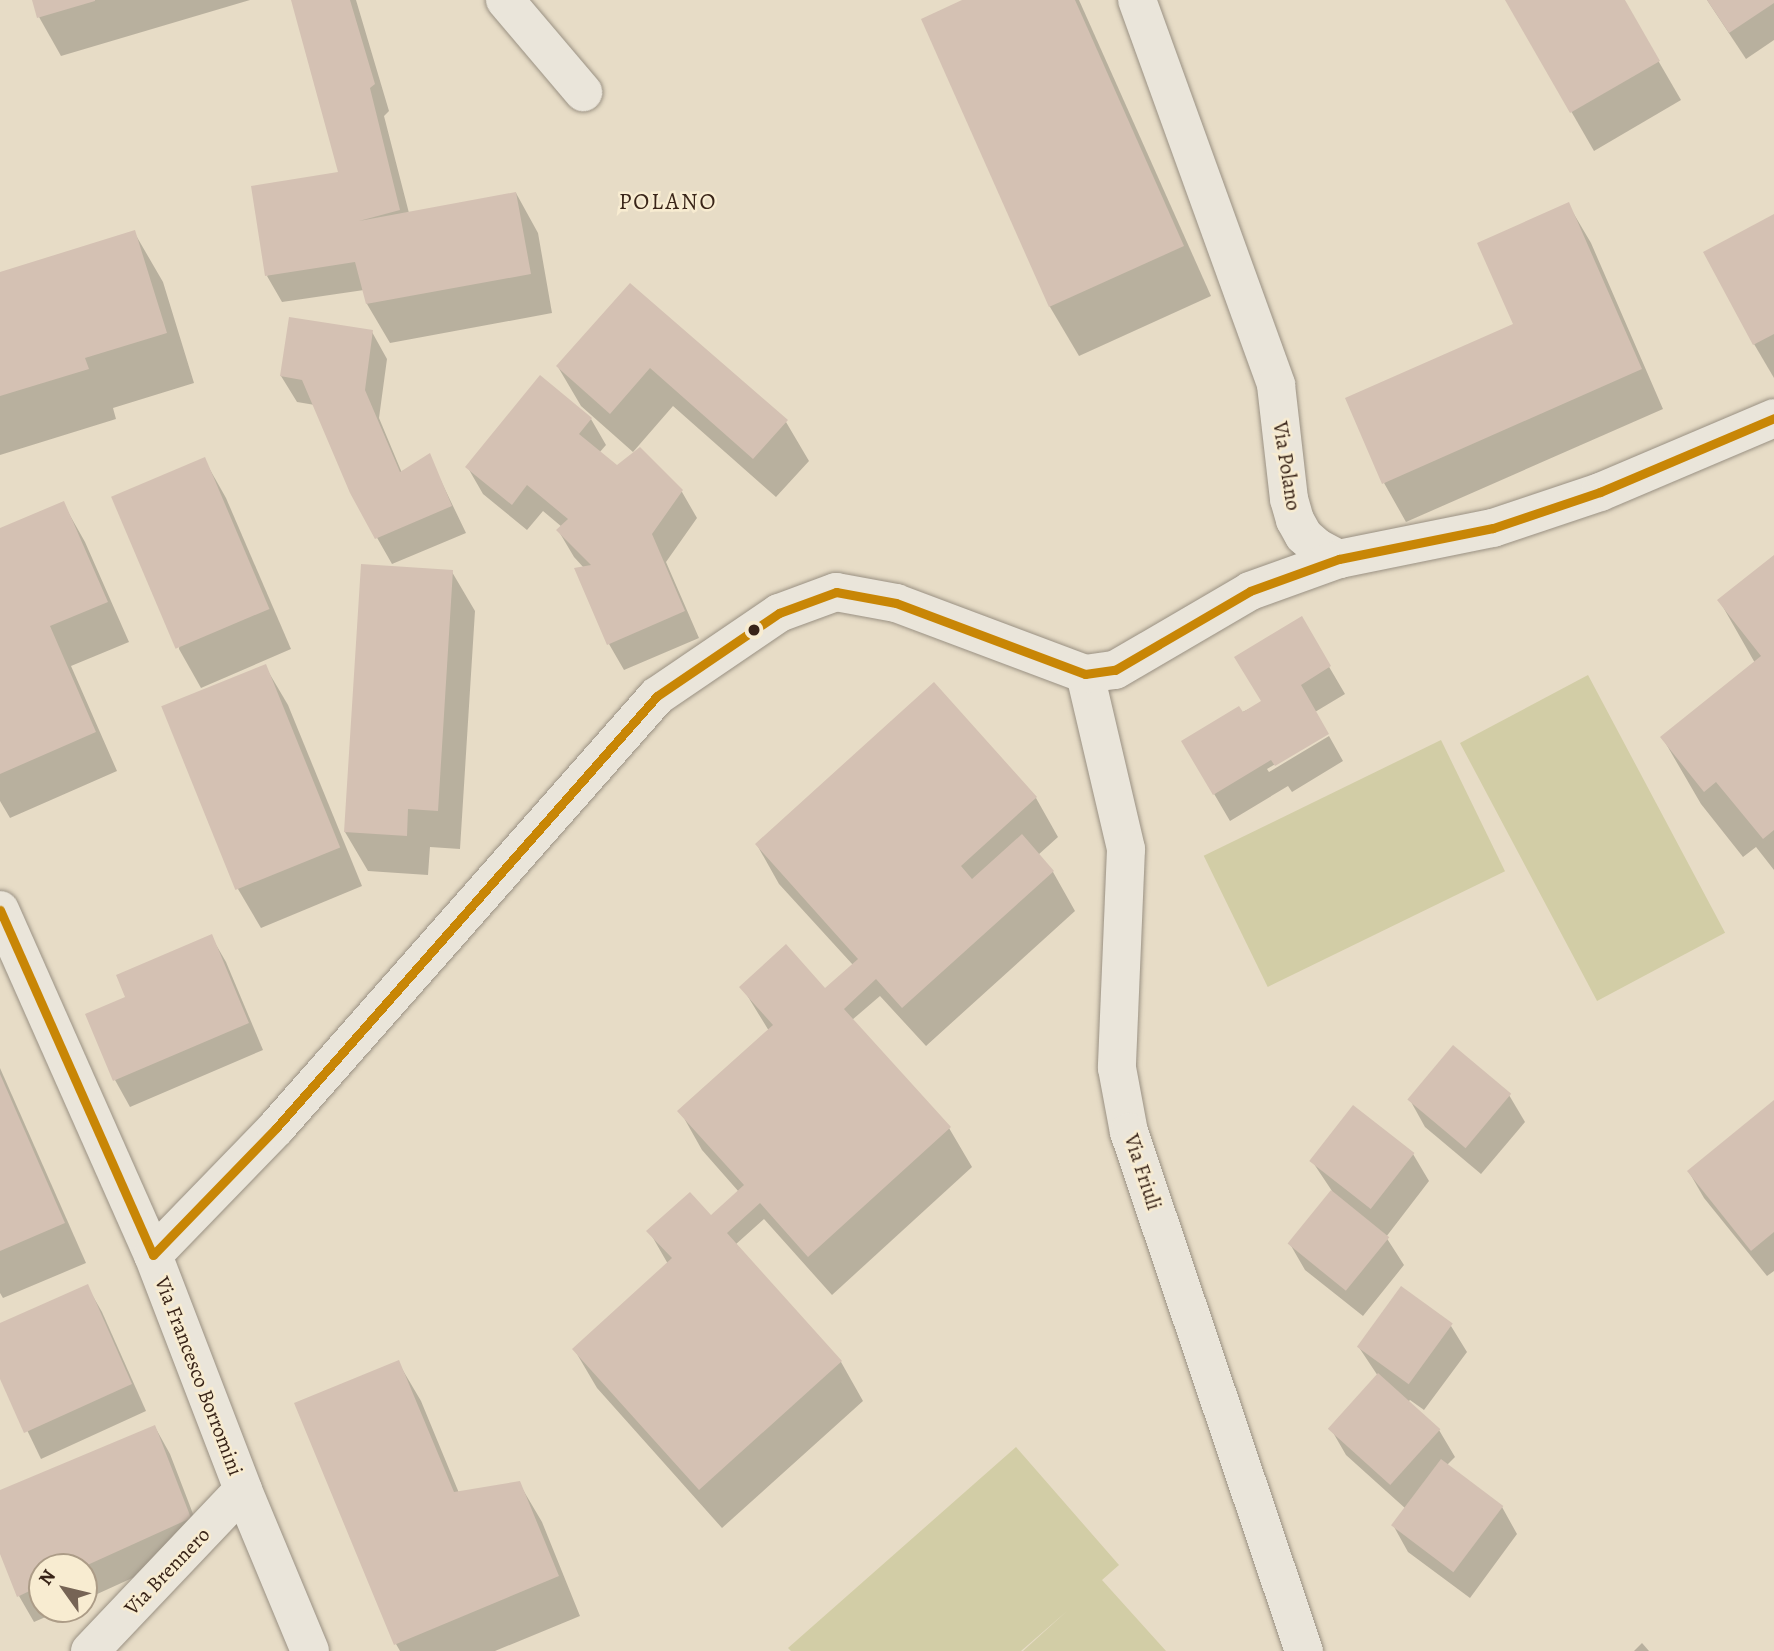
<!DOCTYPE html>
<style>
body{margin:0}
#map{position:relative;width:1774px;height:1651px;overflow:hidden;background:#e7dcc6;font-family:Alegreya,serif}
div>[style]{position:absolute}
.green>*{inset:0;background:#d2cda6;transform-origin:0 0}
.shadow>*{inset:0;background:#0003}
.building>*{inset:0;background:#d4c1b3;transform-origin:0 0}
.roads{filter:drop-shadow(0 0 2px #9a9183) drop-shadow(0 0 2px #9a9183)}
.street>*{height:38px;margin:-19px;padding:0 19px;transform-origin:19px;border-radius:19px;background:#eae5da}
.bus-1>*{height:9px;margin:-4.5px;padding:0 4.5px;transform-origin:4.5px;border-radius:4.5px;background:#c88606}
.dots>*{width:19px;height:19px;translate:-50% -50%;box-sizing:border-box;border:4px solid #f8ecd1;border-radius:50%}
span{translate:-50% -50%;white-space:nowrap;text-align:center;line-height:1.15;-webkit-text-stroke:5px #f8ecd1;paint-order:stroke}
.street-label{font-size:21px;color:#392418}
.neighbourhood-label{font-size:23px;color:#392418;letter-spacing:2px}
.north{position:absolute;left:28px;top:1553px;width:70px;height:70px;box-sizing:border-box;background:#f8ecd1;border:2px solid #ac9c87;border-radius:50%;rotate:304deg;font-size:19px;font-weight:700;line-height:28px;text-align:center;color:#392418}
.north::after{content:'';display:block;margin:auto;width:24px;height:32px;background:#766455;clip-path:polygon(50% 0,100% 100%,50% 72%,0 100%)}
</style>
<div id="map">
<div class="green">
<i style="left:1588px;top:675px;width:292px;height:145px;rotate:62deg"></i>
<i style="left:1441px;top:740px;width:146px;height:264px;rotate:64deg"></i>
<i style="clip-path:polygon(1016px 1447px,1119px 1565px,1102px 1580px,1166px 1651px,1023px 1651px,1067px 1611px,1021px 1651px,791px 1651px,788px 1648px)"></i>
</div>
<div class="shadow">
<i style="clip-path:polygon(33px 0,250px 0,61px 56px,39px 17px)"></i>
<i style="clip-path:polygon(292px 0,356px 0,389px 111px,384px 116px,409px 213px,516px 193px,538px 233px,552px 313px,390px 343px,367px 304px,364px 290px,282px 302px,267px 276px,341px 174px)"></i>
<i style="clip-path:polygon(966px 0,1079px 0,1211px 296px,1079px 356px,1050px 307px,923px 19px)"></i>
<i style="clip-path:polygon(1507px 0,1623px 0,1681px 100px,1594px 151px)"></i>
<i style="clip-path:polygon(1707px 0,1774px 0,1774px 40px,1746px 59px)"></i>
<i style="clip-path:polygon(1568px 204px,1591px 243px,1663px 409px,1406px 522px,1384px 483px,1515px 325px)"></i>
<i style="clip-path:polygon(1774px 216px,1774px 378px,1754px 344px)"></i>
<i style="clip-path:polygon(134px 232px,163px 282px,194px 383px,113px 408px,116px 419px,0 455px,0 273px)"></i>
<i style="clip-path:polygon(630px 285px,786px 422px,809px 461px,776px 497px,673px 406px,633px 452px,581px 406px,558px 367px)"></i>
<i style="clip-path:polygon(372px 332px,387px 359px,379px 418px,402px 473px,429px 456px,466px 533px,392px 564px,351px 492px,315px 405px,297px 402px,281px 376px)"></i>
<i style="clip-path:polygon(591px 419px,606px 445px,599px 453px,617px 468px,682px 492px,697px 518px,666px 562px,699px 638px,624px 670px,609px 644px,584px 568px,574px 557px,558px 530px,562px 527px,543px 511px,527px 530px,483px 494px,468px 468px)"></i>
<i style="clip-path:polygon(204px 459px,226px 498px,291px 649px,201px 688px,179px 649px)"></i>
<i style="clip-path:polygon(63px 503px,85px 542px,129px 642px,71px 666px,117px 771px,10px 818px,0 801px,0 530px)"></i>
<i style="clip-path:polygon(1774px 557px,1774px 870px,1756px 847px,1743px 857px,1701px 804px,1662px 737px,1755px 663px,1719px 600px)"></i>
<i style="clip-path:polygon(452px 572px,475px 611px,460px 849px,430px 847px,428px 875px,368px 871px,345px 832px)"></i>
<i style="clip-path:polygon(1301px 619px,1345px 694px,1315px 712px,1327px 733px,1267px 769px,1269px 772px,1329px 736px,1343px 761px,1292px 792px,1288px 786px,1230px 821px,1183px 741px,1263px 702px)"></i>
<i style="clip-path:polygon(265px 666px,288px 705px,362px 886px,261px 928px,238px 889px)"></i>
<i style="clip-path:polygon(1036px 798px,1058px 837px,1038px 855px,1053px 872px,1075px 911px,926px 1046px,880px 996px,852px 1020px,949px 1128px,972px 1167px,832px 1295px,764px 1219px,735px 1245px,841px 1362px,863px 1401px,722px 1528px,597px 1388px,574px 1349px,668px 1264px,649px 1231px,715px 1223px,739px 1192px,702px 1150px,680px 1111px,769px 1031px,742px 987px,825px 990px,853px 965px,779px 884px,757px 845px)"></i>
<i style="clip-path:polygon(211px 936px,226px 962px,263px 1050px,130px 1107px,115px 1080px,128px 998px)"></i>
<i style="clip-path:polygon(0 1068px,86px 1263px,3px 1298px,0 1293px)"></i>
<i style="clip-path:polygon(1509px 1095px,1525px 1122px,1481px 1174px,1425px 1127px,1410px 1100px)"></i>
<i style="clip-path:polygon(1774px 1102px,1774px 1271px,1767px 1276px,1704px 1198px,1689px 1172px)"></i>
<i style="clip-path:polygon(1413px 1154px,1429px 1181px,1386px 1237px,1404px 1265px,1363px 1316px,1305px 1270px,1290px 1244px,1332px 1191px,1312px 1161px)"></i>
<i style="clip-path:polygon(87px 1286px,102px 1312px,146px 1411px,41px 1459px,0 1374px,0 1325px)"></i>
<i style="clip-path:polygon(1451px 1326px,1467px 1352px,1424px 1410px,1410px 1400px,1408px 1402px,1439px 1430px,1455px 1457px,1447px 1465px,1502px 1507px,1517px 1534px,1470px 1598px,1408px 1552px,1393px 1525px,1406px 1509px,1346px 1455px,1331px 1429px,1378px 1376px,1358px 1346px)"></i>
<i style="clip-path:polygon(398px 1362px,421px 1401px,459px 1493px,519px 1483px,542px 1522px,580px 1616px,495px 1651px,400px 1651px,396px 1644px)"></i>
<i style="clip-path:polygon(155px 1427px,170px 1454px,205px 1545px,84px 1600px,84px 1567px,42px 1567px,42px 1609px,64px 1609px,34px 1622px,19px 1596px,0 1550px,0 1492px)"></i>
<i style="clip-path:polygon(1642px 1643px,1649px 1651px,1634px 1651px)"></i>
</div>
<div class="building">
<i style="clip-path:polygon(32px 0,95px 0,95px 1px,37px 18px)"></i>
<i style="clip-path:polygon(291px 0,350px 0,375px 84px,370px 88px,400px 210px,359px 221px,516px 192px,531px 274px,366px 304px,355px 262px,265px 276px,251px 186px,338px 172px)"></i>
<i style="clip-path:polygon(962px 0,1075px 0,1184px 246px,1049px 307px,921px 19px)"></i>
<i style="clip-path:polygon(1505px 0,1625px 0,1660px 61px,1570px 113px)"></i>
<i style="clip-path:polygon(1707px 0,1774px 0,1774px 3px,1729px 33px)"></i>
<i style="clip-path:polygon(1569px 202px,1642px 369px,1382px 484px,1345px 398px,1513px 324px,1477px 243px)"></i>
<i style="clip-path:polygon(1774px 214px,1774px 334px,1753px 345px,1703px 252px)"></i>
<i style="clip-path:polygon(135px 230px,167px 333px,85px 358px,89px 369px,0 396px,0 272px)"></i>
<i style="clip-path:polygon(630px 283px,788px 420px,753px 459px,650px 368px,610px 414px,556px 366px)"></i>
<i style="clip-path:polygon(289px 317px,373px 330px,365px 390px,400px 472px,430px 453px,452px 506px,375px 539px,350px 493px,302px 380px,280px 376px)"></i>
<i style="clip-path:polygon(540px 375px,592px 418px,579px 434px,617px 465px,640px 447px,683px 490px,652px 534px,685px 611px,607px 645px,574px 568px,591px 565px,556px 530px,568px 519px,527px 485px,512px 505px,465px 467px)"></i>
<i style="left:205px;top:457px;width:165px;height:102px;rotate:67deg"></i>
<i style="clip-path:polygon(64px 501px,108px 602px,50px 626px,96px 732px,0 774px,0 528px)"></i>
<i style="clip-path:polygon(1774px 555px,1774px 830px,1763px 839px,1716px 782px,1704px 792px,1660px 737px,1761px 656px,1717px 600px)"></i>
<i style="clip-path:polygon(361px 564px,453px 570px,438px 811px,408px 809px,407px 836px,344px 832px)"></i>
<i style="clip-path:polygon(1302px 616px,1331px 666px,1301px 685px,1329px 734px,1275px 766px,1271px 760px,1213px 795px,1181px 741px,1239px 706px,1243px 712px,1261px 701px,1234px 657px)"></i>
<i style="left:266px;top:664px;width:198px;height:113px;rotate:68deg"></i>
<i style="clip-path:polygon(934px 682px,1037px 797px,961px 866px,972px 879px,1022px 834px,1054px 871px,902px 1008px,876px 979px,844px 1009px,951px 1127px,808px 1257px,760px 1203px,727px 1233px,842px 1361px,699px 1490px,572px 1349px,672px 1258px,646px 1231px,690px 1192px,711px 1215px,744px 1185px,677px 1111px,773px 1025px,739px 987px,786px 944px,825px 988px,858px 959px,755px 844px)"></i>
<i style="clip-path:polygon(212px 934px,249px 1023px,113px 1081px,85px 1014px,125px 997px,116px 975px)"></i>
<i style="left:1453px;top:1045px;width:76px;height:71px;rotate:40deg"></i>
<i style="clip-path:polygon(0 1074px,65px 1223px,0 1251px)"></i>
<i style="clip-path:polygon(1774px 1100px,1774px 1232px,1751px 1251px,1687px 1171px)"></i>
<i style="left:1353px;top:1105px;width:78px;height:71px;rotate:38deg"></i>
<i style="left:1331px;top:1190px;width:75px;height:69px;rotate:39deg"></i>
<i style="clip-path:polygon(88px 1284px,132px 1384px,24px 1433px,0 1379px,0 1323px)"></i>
<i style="left:1401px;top:1286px;width:64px;height:75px;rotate:36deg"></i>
<i style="clip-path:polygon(399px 1360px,454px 1492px,520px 1481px,559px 1576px,394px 1645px,294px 1403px)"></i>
<i style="left:1378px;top:1373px;width:84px;height:75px;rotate:42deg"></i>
<i style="clip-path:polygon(155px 1425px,191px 1518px,83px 1567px,42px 1567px,42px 1585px,17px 1597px,0 1554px,0 1490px)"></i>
<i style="left:1441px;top:1459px;width:78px;height:83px;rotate:37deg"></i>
</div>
<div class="roads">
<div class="street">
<i style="left:505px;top:0;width:121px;rotate:49.7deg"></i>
<i style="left:1137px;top:0;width:409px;rotate:70.1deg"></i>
<i style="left:1276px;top:385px;width:115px;rotate:83.5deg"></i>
<i style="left:1289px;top:499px;width:22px;rotate:74deg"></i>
<i style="left:1295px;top:520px;width:18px;rotate:61deg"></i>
<i style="left:1304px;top:536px;width:18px;rotate:41deg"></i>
<i style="left:1318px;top:548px;width:24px;rotate:28deg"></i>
<i style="left:1085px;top:674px;width:180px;rotate:76.8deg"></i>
<i style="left:1126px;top:849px;width:219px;rotate:92.4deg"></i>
<i style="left:1117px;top:1068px;width:65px;rotate:79.4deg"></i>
<i style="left:1129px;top:1132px;width:548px;rotate:71.37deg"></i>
<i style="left:0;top:910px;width:377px;rotate:66.1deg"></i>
<i style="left:153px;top:1255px;width:252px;rotate:69deg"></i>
<i style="left:243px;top:1490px;width:174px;rotate:67.4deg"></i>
<i style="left:153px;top:1255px;width:177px;rotate:-45.9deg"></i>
<i style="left:276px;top:1128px;width:576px;rotate:-48.59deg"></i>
<i style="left:657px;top:696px;width:148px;rotate:-34.2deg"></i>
<i style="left:779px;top:613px;width:61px;rotate:-20.2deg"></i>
<i style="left:836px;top:592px;width:61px;rotate:10.4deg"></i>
<i style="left:896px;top:603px;width:202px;rotate:20.6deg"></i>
<i style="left:1085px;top:674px;width:30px;rotate:-8deg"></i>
<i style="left:1115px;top:670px;width:156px;rotate:-30.3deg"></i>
<i style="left:1250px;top:591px;width:95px;rotate:-19.8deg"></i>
<i style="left:1339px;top:559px;width:157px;rotate:-11.4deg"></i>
<i style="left:1493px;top:528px;width:113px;rotate:-18.6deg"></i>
<i style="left:1600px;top:492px;width:189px;rotate:-23deg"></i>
<i style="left:90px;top:1651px;width:222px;rotate:-46.5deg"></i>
</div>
</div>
<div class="bus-1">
<i style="left:0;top:910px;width:377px;rotate:66.1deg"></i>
<i style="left:153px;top:1255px;width:177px;rotate:-45.9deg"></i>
<i style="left:276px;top:1128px;width:576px;rotate:-48.59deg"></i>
<i style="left:657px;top:696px;width:148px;rotate:-34.2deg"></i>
<i style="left:779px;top:613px;width:61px;rotate:-20.2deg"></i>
<i style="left:836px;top:592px;width:61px;rotate:10.4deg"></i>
<i style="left:896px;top:603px;width:202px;rotate:20.6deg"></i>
<i style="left:1085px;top:674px;width:30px;rotate:-8deg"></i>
<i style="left:1115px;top:670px;width:156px;rotate:-30.3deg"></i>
<i style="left:1250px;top:591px;width:95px;rotate:-19.8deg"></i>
<i style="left:1339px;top:559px;width:157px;rotate:-11.4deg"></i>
<i style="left:1493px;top:528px;width:113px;rotate:-18.6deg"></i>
<i style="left:1600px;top:492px;width:189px;rotate:-23deg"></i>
</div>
<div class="dots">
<i style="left:754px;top:630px;background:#392418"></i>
</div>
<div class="street-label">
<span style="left:1287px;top:466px;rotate:81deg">Via Polano</span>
<span style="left:1143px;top:1172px;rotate:72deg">Via Friuli</span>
<span style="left:199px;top:1376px;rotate:69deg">Via Francesco Borromini</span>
<span style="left:167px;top:1571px;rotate:-46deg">Via Brennero</span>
</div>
<div class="neighbourhood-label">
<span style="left:668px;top:202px">POLANO</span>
</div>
<div class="north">N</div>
</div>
